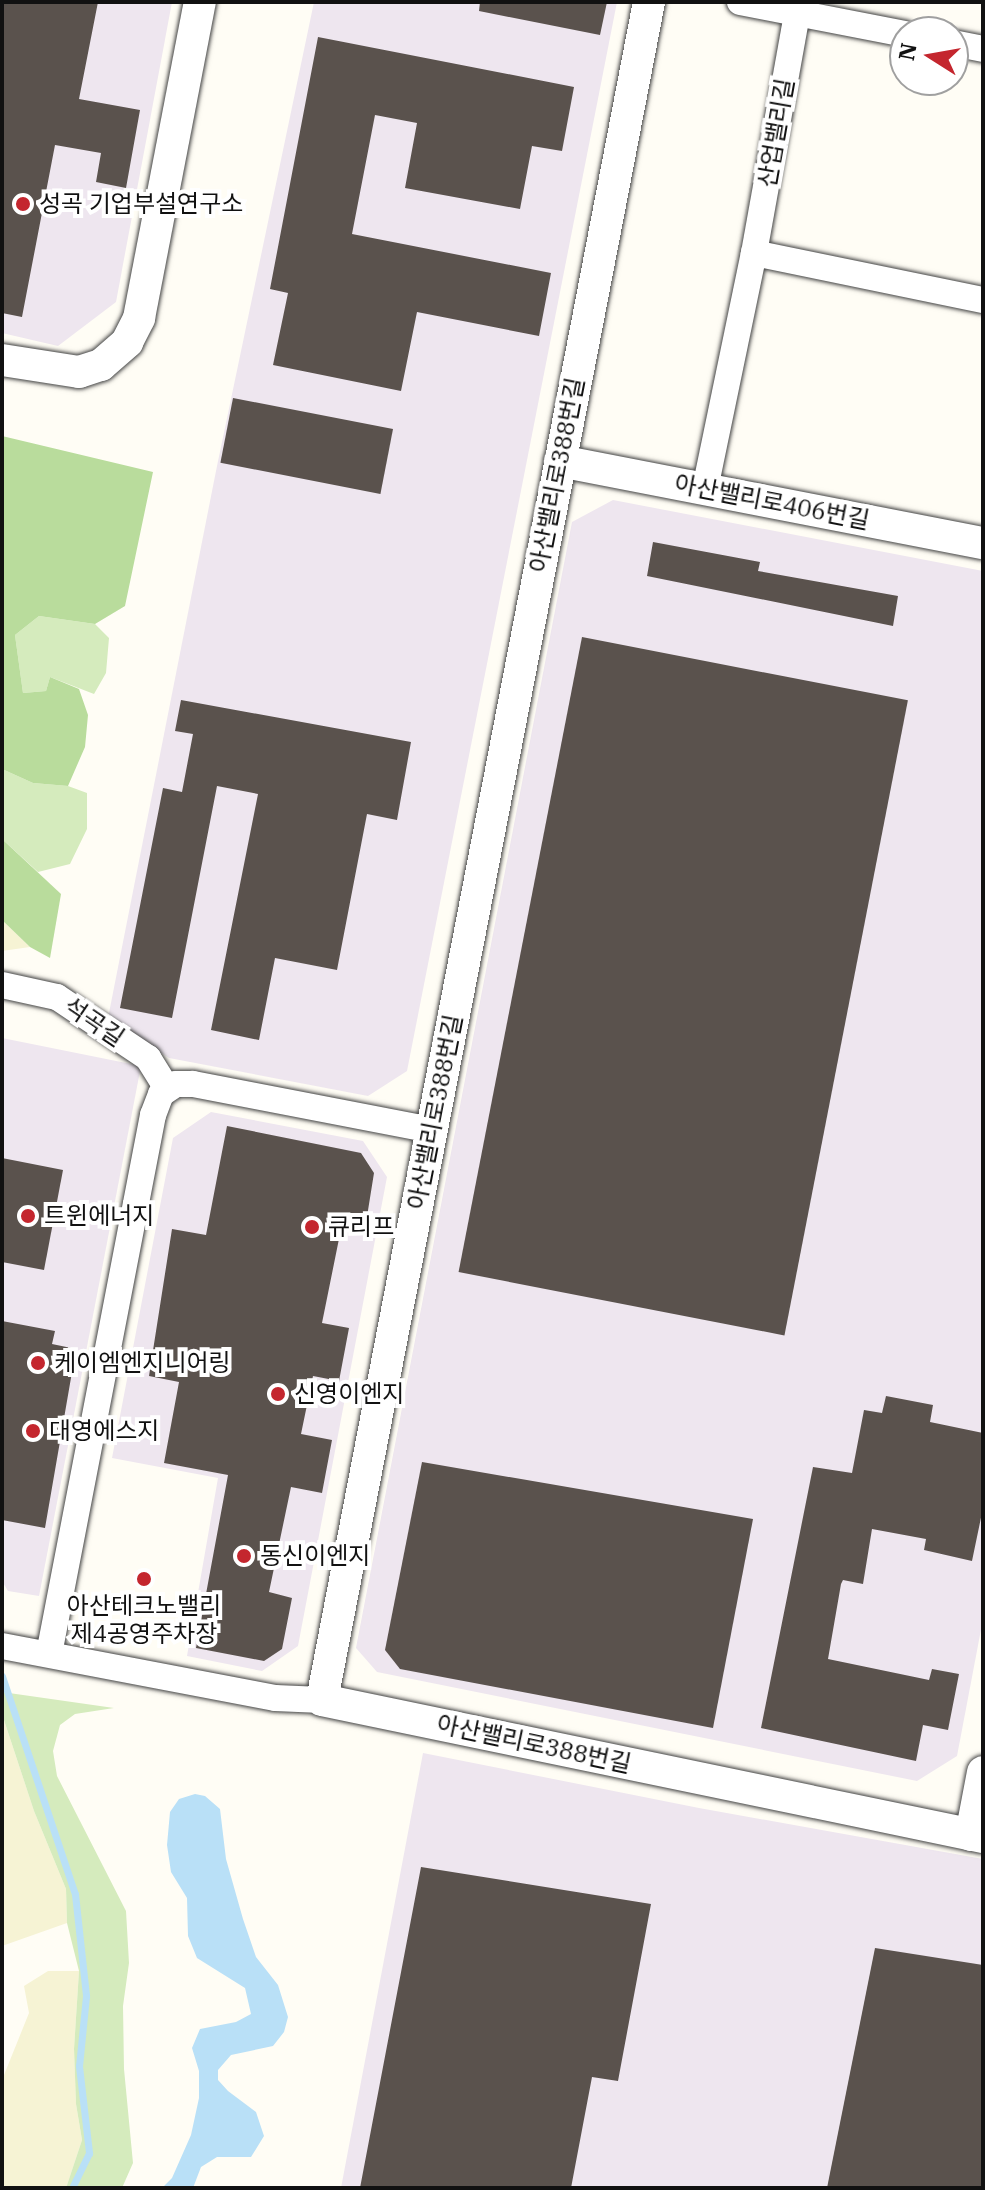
<!DOCTYPE html>
<meta charset="utf-8">
<style>
body{margin:0}
#map{position:relative;width:985px;height:2190px;overflow:hidden;background:#fffdf5;font-family:"IBM Plex Serif","Noto Sans KR",serif}
div>[style]{position:absolute}
.industrial>*{inset:0;background:#eee6ef}
.farmland>*{inset:0;background:#f6f3d4}
.green>*{inset:0;background:#d5ebbd}
.forest>*{inset:0;background:#b9dc9c}
.water>*{inset:0;background:#b9e0f7}
.stream>*{height:7px;margin:-3.5px;padding:0 3.5px;transform-origin:3.5px;border-radius:3.5px;background:#b9e0f7}
.building>*{inset:0;background:#5a524d;transform-origin:0 0}
.roads{filter:drop-shadow(0 0 2px #444) drop-shadow(0 0 2px #444)}
.minor>*{height:26px;margin:-13px;padding:0 13px;transform-origin:13px;border-radius:13px;background:#fff}
.tertiary>*{height:32px;margin:-16px;padding:0 16px;transform-origin:16px;border-radius:16px;background:#fff}
.dots>*{width:22px;height:22px;translate:-50% -50%;box-sizing:border-box;border:4px solid #fff;border-radius:50%}
span{translate:-50% -50%;white-space:nowrap;text-align:center;line-height:1.15;-webkit-text-stroke:8px #fff;paint-order:stroke}
.street-label{font-size:24px;color:#111}
.poi-label{font-size:24px;color:#111}
.left{translate:0 -50%;text-align:left}
.frame{position:absolute;inset:0;border:4px solid #111;pointer-events:none}
.north{position:absolute;left:889px;top:16px;width:80px;height:80px;box-sizing:border-box;background:#fff;border:2px solid #a0a0a0;border-radius:50%;rotate:281deg;font-size:22px;font-weight:700;line-height:32px;text-align:center;color:#111}
.north::after{content:'';display:block;margin:auto;width:28px;height:36px;background:#c4262e;clip-path:polygon(50% 0,100% 100%,50% 72%,0 100%)}
</style>
<div id="map">
<div class="industrial">
<i style="clip-path:polygon(2px 2px,172px 2px,116px 302px,58px 346px,2px 333px)"></i>
<i style="clip-path:polygon(314px 2px,617px 2px,407px 1071px,368px 1096px,169px 1058px,108px 1018px,217px 466px)"></i>
<i style="clip-path:polygon(613px 500px,983px 571px,983px 1619px,957px 1756px,917px 1781px,377px 1672px,356px 1648px,572px 522px)"></i>
<i style="clip-path:polygon(2px 1038px,141px 1066px,39px 1596px,8px 1591px,2px 1581px)"></i>
<i style="clip-path:polygon(211px 1112px,363px 1141px,387px 1177px,298px 1646px,262px 1671px,187px 1656px,218px 1478px,112px 1458px,173px 1138px)"></i>
<i style="clip-path:polygon(423px 1753px,699px 1808px,983px 1859px,983px 2188px,341px 2188px)"></i>
</div>
<div class="farmland">
<i style="clip-path:polygon(2px 920px,30px 947px,2px 951px)"></i>
<i style="clip-path:polygon(2px 1714px,34px 1811px,66px 1889px,67px 1923px,2px 1946px)"></i>
<i style="clip-path:polygon(48px 1971px,79px 1971px,74px 2049px,76px 2104px,82px 2140px,66px 2188px,2px 2188px,2px 2080px,29px 2013px,24px 1986px)"></i>
</div>
<div class="green">
<i style="clip-path:polygon(39px 616px,95px 624px,109px 638px,106px 673px,94px 694px,50px 677px,46px 691px,23px 693px,15px 635px)"></i>
<i style="clip-path:polygon(2px 769px,33px 783px,68px 786px,87px 793px,87px 829px,70px 864px,38px 872px,2px 839px)"></i>
<i style="clip-path:polygon(2px 1692px,114px 1708px,75px 1714px,60px 1725px,53px 1751px,57px 1776px,126px 1911px,129px 1963px,123px 2006px,124px 2069px,133px 2163px,122px 2188px,66px 2188px,82px 2140px,76px 2104px,74px 2049px,79px 1971px,67px 1923px,66px 1889px,34px 1811px,2px 1714px)"></i>
</div>
<div class="forest">
<i style="clip-path:polygon(2px 436px,153px 472px,125px 606px,95px 624px,39px 616px,15px 635px,23px 693px,46px 691px,50px 677px,79px 689px,88px 715px,85px 747px,68px 786px,33px 783px,2px 769px)"></i>
<i style="clip-path:polygon(2px 839px,61px 894px,50px 958px,30px 947px,2px 920px)"></i>
</div>
<div class="water">
<i style="clip-path:polygon(195px 1794px,205px 1796px,220px 1809px,226px 1859px,243px 1919px,256px 1957px,278px 1985px,288px 2017px,284px 2032px,273px 2046px,231px 2055px,218px 2070px,218px 2080px,228px 2091px,256px 2112px,264px 2136px,251px 2157px,217px 2157px,201px 2167px,193px 2188px,162px 2188px,172px 2178px,191px 2135px,199px 2098px,199px 2071px,192px 2048px,200px 2029px,236px 2022px,251px 2014px,245px 1988px,197px 1958px,188px 1936px,187px 1898px,171px 1872px,167px 1845px,170px 1812px,179px 1799px)"></i>
</div>
<div class="stream">
<i style="left:2px;top:1676px;width:230px;rotate:71.5deg"></i>
<i style="left:75px;top:1894px;width:103px;rotate:83.8deg"></i>
<i style="left:86px;top:1996px;width:70px;rotate:95.7deg"></i>
<i style="left:79px;top:2066px;width:88px;rotate:83.4deg"></i>
<i style="left:89px;top:2153px;width:39px;rotate:116deg"></i>
</div>
<div class="building">
<i style="clip-path:polygon(2px 2px,98px 2px,79px 99px,140px 110px,126px 188px,96px 182px,101px 153px,55px 145px,22px 317px,2px 313px)"></i>
<i style="clip-path:polygon(480px 2px,607px 2px,600px 35px,479px 11px)"></i>
<i style="clip-path:polygon(318px 37px,574px 87px,562px 151px,532px 146px,520px 209px,405px 188px,417px 123px,375px 115px,352px 234px,551px 273px,539px 336px,417px 312px,401px 391px,273px 365px,288px 293px,270px 289px)"></i>
<i style="left:233px;top:398px;width:163px;height:66px;rotate:11deg"></i>
<i style="clip-path:polygon(653px 542px,760px 562px,758px 571px,898px 596px,893px 626px,647px 576px)"></i>
<i style="left:582px;top:637px;width:332px;height:647px;rotate:11deg"></i>
<i style="clip-path:polygon(181px 700px,411px 742px,397px 820px,367px 814px,337px 970px,275px 958px,259px 1040px,211px 1030px,258px 794px,217px 786px,172px 1018px,120px 1008px,163px 788px,182px 792px,193px 734px,175px 731px)"></i>
<i style="clip-path:polygon(227px 1126px,361px 1153px,374px 1173px,365px 1229px,342px 1224px,322px 1323px,349px 1328px,339px 1381px,313px 1376px,301px 1434px,332px 1440px,322px 1493px,291px 1487px,269px 1592px,292px 1598px,282px 1649px,264px 1661px,196px 1648px,228px 1475px,164px 1463px,179px 1382px,149px 1376px,172px 1229px,206px 1235px)"></i>
<i style="clip-path:polygon(2px 1158px,63px 1170px,44px 1270px,2px 1262px)"></i>
<i style="clip-path:polygon(2px 1321px,55px 1331px,52px 1344px,76px 1349px,45px 1528px,2px 1520px)"></i>
<i style="clip-path:polygon(886px 1396px,933px 1405px,930px 1422px,983px 1433px,983px 1508px,972px 1561px,924px 1550px,926px 1539px,872px 1529px,863px 1584px,843px 1580px,841px 1584px,828px 1659px,929px 1680px,932px 1669px,959px 1674px,948px 1730px,923px 1725px,916px 1761px,761px 1728px,813px 1467px,852px 1473px,864px 1410px,882px 1413px)"></i>
<i style="clip-path:polygon(422px 1462px,753px 1519px,713px 1728px,400px 1669px,385px 1650px)"></i>
<i style="clip-path:polygon(421px 1867px,651px 1904px,618px 2081px,592px 2077px,571px 2188px,360px 2188px)"></i>
<i style="clip-path:polygon(875px 1948px,983px 1965px,983px 2188px,827px 2188px)"></i>
</div>
<div class="roads">
<div class="minor">
<i style="left:740px;top:2px;width:168px;rotate:11deg"></i>
<i style="left:953px;top:43px;width:31px;rotate:11deg"></i>
<i style="left:754px;top:253px;width:234px;rotate:11.6deg"></i>
<i style="left:705px;top:489px;width:241px;rotate:-78.3deg"></i>
<i style="left:754px;top:253px;width:255px;rotate:-79.8deg"></i>
<i style="left:2px;top:985px;width:56px;rotate:12.3deg"></i>
<i style="left:57px;top:997px;width:110px;rotate:33.8deg"></i>
<i style="left:148px;top:1058px;width:36px;rotate:58deg"></i>
<i style="left:2px;top:1646px;width:278px;rotate:10.8deg"></i>
<i style="left:275px;top:1698px;width:47px;rotate:2.4deg"></i>
<i style="left:49px;top:1654px;width:549px;rotate:-79.08deg"></i>
<i style="left:153px;top:1115px;width:22px;rotate:-69deg"></i>
<i style="left:161px;top:1094px;width:18px;rotate:-34deg"></i>
<i style="left:176px;top:1084px;width:17px"></i>
<i style="left:193px;top:1084px;width:242px;rotate:10.9deg"></i>
</div>
<div class="tertiary">
<i style="left:649px;top:2px;width:1729px;rotate:100.9deg"></i>
<i style="left:322px;top:1700px;width:675px;rotate:11.71deg"></i>
<i style="left:2px;top:360px;width:78px;rotate:8.9deg"></i>
<i style="left:79px;top:372px;width:23px;rotate:-18deg"></i>
<i style="left:101px;top:365px;width:35px;rotate:-41deg"></i>
<i style="left:127px;top:342px;width:27px;rotate:-63deg"></i>
<i style="left:139px;top:318px;width:322px;rotate:-79.1deg"></i>
<i style="left:560px;top:461px;width:431px;rotate:11deg"></i>
<i style="left:971px;top:1835px;width:64px;rotate:-79.2deg"></i>
</div>
</div>
<div class="dots">
<i style="left:23px;top:204px;background:#c4262e"></i>
<i style="left:28px;top:1216px;background:#c4262e"></i>
<i style="left:312px;top:1227px;background:#c4262e"></i>
<i style="left:38px;top:1363px;background:#c4262e"></i>
<i style="left:278px;top:1394px;background:#c4262e"></i>
<i style="left:33px;top:1431px;background:#c4262e"></i>
<i style="left:244px;top:1556px;background:#c4262e"></i>
<i style="left:144px;top:1579px;background:#c4262e"></i>
</div>
<div class="street-label">
<span style="left:776px;top:133px;rotate:-80deg">산업밸리길</span>
<span style="left:557px;top:475px;rotate:-79deg">아산밸리로388번길</span>
<span style="left:772px;top:502px;rotate:11deg">아산밸리로406번길</span>
<span style="left:94px;top:1022px;rotate:34deg">석곡길</span>
<span style="left:435px;top:1112px;rotate:-79deg">아산밸리로388번길</span>
<span style="left:534px;top:1744px;rotate:12deg">아산밸리로388번길</span>
</div>
<div class="poi-label">
<span class="left" style="left:39px;top:204px">성곡 기업부설연구소</span>
<span class="left" style="left:44px;top:1216px">트윈에너지</span>
<span class="left" style="left:328px;top:1227px">큐리프</span>
<span class="left" style="left:54px;top:1363px">케이엠엔지니어링</span>
<span class="left" style="left:294px;top:1394px">신영이엔지</span>
<span class="left" style="left:49px;top:1431px">대영에스지</span>
<span class="left" style="left:260px;top:1556px">동신이엔지</span>
<span style="left:144px;top:1620px">아산테크노밸리<br>제4공영주차장</span>
</div>
<div class="frame"></div>
<div class="north">N</div>
</div>
